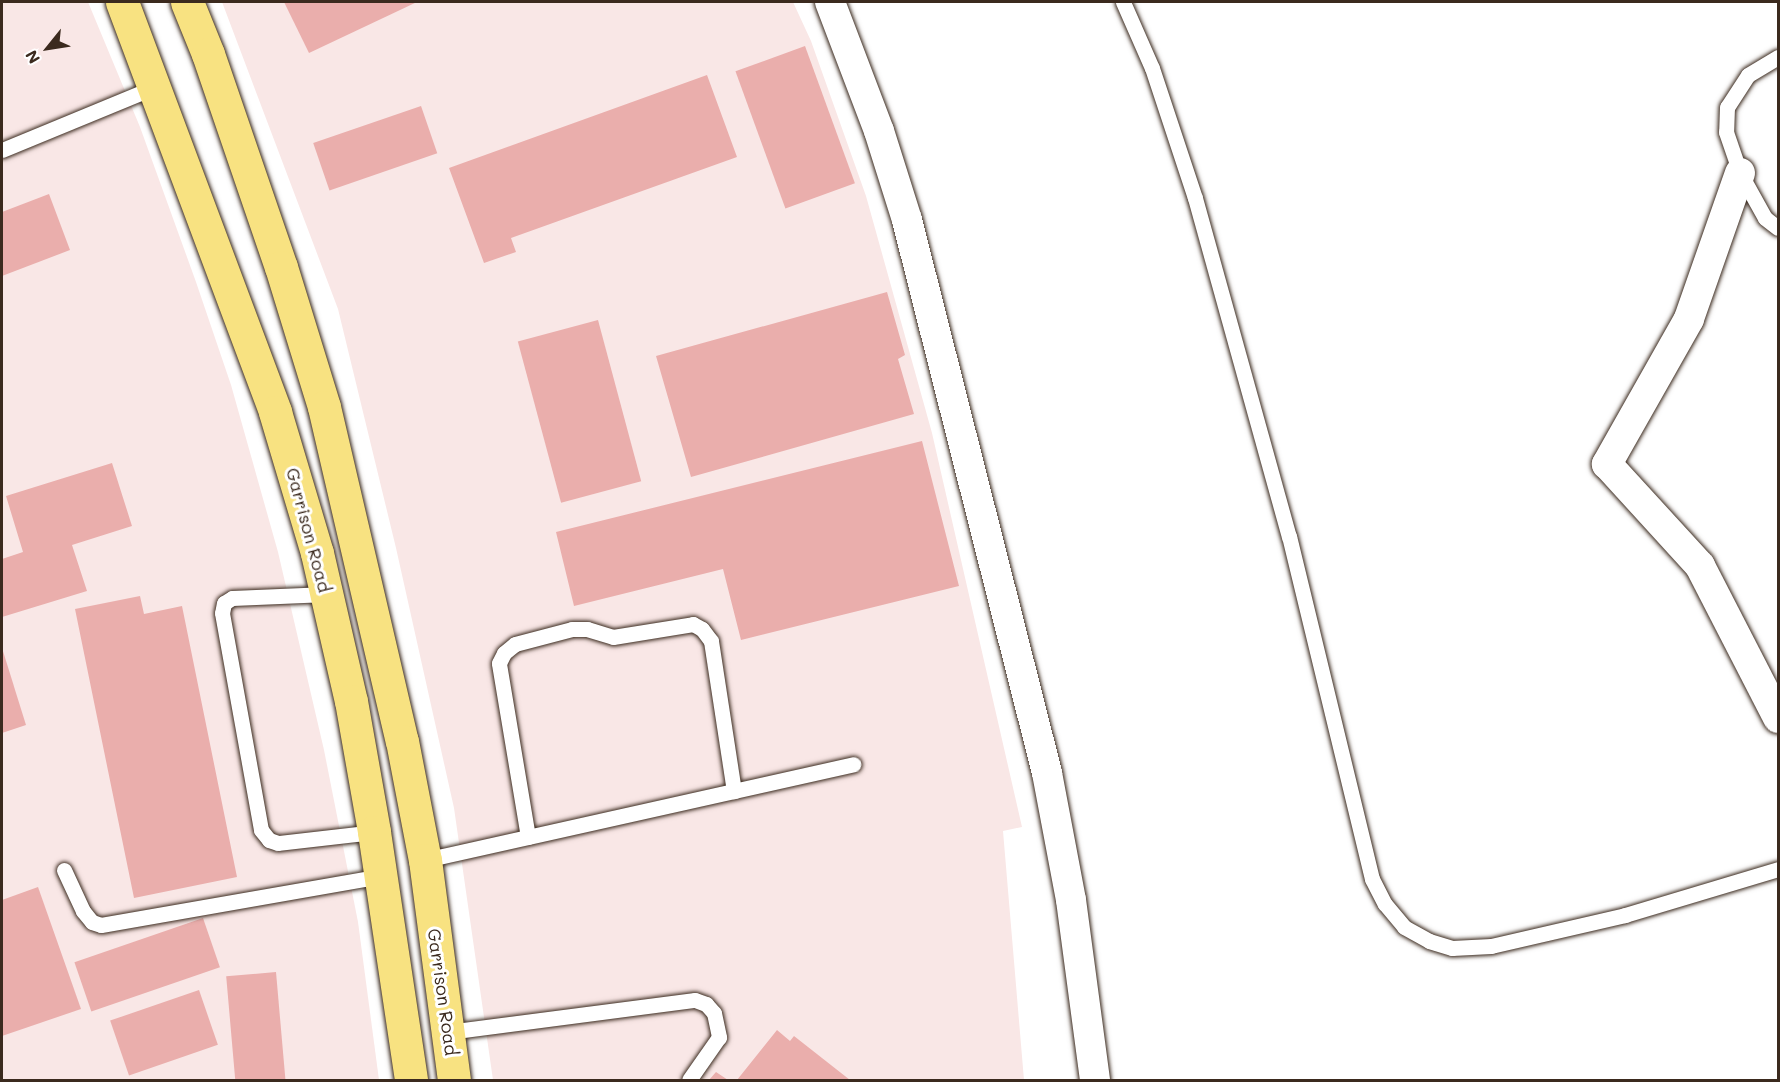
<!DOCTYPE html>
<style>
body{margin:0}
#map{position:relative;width:1780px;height:1082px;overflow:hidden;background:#fff;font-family:Mali,sans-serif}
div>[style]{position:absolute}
.built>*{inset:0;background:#f9e7e6}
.building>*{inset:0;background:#eaaeac;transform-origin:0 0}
.roads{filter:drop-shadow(0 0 2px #3b2a1e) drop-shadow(0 0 2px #3b2a1e)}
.service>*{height:15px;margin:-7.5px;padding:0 7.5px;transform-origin:7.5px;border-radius:7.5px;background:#fff}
.minor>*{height:30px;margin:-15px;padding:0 15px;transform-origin:15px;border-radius:15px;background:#fff}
.primary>*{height:33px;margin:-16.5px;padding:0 16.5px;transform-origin:16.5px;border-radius:16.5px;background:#f8e281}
span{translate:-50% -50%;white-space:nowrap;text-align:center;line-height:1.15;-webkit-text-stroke:6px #fff;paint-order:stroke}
.street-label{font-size:18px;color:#3b2a1e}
.frame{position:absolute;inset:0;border:3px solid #3b2a1e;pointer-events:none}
.north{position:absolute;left:18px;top:18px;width:60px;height:60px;-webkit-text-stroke:4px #fff;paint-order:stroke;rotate:240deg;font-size:16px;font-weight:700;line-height:24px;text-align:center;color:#3b2a1e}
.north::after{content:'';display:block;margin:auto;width:21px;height:27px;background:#3b2a1e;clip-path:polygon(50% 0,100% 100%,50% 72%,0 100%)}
</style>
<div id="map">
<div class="built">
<i style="clip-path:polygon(2px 2px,88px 2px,140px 127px,196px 282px,231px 385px,278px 552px,324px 750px,358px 922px,379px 1080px,2px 1080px)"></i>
<i style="clip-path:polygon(222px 2px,793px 2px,811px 41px,866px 196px,932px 433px,1022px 827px,1003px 831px,1024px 1080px,493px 1080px,454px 808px,396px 548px,338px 309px)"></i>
</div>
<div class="building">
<i style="clip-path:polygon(284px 2px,417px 2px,309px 53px)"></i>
<i style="left:805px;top:46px;width:146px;height:74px;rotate:70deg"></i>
<i style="clip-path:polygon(707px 75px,737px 157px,511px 238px,516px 252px,484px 263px,449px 168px)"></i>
<i style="left:421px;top:106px;width:50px;height:114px;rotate:71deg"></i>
<i style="clip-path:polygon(49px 194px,70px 250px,2px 276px,2px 212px)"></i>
<i style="clip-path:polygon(887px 292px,905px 355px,898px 359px,914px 414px,691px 477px,656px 356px)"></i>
<i style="left:598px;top:320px;width:167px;height:83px;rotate:75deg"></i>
<i style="clip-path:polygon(922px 441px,959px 586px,741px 640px,723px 569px,574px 606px,556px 532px)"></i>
<i style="clip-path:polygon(112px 463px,132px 526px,72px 545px,87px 591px,2px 617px,2px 559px,23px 552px,6px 496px)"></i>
<i style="clip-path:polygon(140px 596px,144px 614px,182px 606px,237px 877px,134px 898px,75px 609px)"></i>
<i style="clip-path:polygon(2px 648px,26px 725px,2px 733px)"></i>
<i style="clip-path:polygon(38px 887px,81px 1009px,2px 1036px,2px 900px)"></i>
<i style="left:203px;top:918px;width:52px;height:136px;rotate:71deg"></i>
<i style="left:276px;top:972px;width:108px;height:50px;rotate:85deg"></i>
<i style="left:199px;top:990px;width:58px;height:94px;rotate:71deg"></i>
<i style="clip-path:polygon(777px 1030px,790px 1041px,794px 1036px,850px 1080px,737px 1080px)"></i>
<i style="clip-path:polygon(716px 1072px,728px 1080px,709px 1080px)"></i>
</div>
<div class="roads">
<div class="service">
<i style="left:1123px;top:2px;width:72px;rotate:66.3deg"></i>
<i style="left:1152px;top:68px;width:137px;rotate:71.7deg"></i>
<i style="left:1195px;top:198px;width:351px;rotate:74.5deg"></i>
<i style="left:1289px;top:536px;width:353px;rotate:76.4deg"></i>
<i style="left:1372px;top:879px;width:28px;rotate:63deg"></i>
<i style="left:1385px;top:904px;width:30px;rotate:50deg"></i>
<i style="left:1404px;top:927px;width:29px;rotate:29deg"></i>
<i style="left:1429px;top:941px;width:24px;rotate:17deg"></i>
<i style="left:1452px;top:948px;width:39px;rotate:-3deg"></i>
<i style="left:1491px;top:946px;width:138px;rotate:-13deg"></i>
<i style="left:1625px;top:915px;width:160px;rotate:-16.7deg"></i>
<i style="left:1778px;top:57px;width:35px;rotate:149deg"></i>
<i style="left:1748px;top:75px;width:38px;rotate:123deg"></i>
<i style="left:1727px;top:107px;width:25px;rotate:92deg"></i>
<i style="left:1726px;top:132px;width:43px;rotate:71.1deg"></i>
<i style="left:1740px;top:173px;width:51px;rotate:60.9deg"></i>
<i style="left:1765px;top:218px;width:16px;rotate:38deg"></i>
<i style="left:2px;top:150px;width:165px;rotate:-22.4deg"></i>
<i style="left:327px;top:594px;width:95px;rotate:177.6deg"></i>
<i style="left:232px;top:598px;width:9px;rotate:148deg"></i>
<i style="left:224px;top:603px;width:10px;rotate:101deg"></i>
<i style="left:222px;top:613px;width:220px;rotate:79.8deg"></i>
<i style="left:261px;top:830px;width:13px;rotate:51deg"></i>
<i style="left:269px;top:840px;width:9px;rotate:18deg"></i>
<i style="left:278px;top:843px;width:97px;rotate:-6.5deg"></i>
<i style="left:528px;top:837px;width:176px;rotate:-99.5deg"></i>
<i style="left:499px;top:663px;width:11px;rotate:-63deg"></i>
<i style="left:504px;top:653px;width:14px;rotate:-39deg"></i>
<i style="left:515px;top:644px;width:59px;rotate:-14.7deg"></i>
<i style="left:572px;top:629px;width:15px"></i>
<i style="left:587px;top:629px;width:27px;rotate:17deg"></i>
<i style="left:613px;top:637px;width:81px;rotate:-9.2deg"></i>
<i style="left:693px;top:624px;width:10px;rotate:29deg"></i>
<i style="left:702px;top:629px;width:15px;rotate:53deg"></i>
<i style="left:711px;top:641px;width:152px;rotate:81.3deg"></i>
<i style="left:425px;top:860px;width:439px;rotate:-12.6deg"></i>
<i style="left:64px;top:870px;width:45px;rotate:65.1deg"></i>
<i style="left:83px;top:911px;width:14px;rotate:51deg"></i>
<i style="left:92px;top:922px;width:9px;rotate:18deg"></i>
<i style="left:101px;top:925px;width:284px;rotate:-9.9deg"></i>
<i style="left:448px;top:1032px;width:249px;rotate:-7.4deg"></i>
<i style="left:695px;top:1000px;width:12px;rotate:20deg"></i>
<i style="left:706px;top:1004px;width:12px;rotate:48deg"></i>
<i style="left:714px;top:1013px;width:25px;rotate:78deg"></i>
<i style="left:719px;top:1037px;width:52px;rotate:124.9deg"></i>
</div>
<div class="minor">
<i style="left:830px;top:2px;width:138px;rotate:69.2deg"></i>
<i style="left:879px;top:131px;width:93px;rotate:72.5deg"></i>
<i style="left:907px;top:220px;width:570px;rotate:75.79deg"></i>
<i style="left:1047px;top:773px;width:129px;rotate:79.3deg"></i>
<i style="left:1071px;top:900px;width:182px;rotate:82.4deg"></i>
<i style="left:1740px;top:173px;width:155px;rotate:109.3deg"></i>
<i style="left:1689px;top:319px;width:167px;rotate:119.5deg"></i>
<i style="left:1607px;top:464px;width:138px;rotate:47.6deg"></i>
<i style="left:1700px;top:566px;width:171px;rotate:62.8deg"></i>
</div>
<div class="primary">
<i style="left:122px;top:2px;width:438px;rotate:69.5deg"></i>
<i style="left:275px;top:412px;width:147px;rotate:73.4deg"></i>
<i style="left:317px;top:553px;width:152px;rotate:77.1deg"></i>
<i style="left:351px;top:701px;width:133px;rotate:80deg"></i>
<i style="left:374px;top:832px;width:251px;rotate:81.5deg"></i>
<i style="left:187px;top:2px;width:56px;rotate:68deg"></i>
<i style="left:208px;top:54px;width:225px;rotate:71.1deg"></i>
<i style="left:281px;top:267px;width:146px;rotate:72.9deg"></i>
<i style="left:324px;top:407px;width:343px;rotate:76.9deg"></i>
<i style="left:402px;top:741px;width:121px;rotate:79.1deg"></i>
<i style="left:425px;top:860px;width:222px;rotate:82.5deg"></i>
</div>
</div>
<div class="street-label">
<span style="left:309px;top:530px;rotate:75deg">Garrison Road</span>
<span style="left:443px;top:992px;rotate:82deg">Garrison Road</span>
</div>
<div class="frame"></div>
<div class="north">N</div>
</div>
